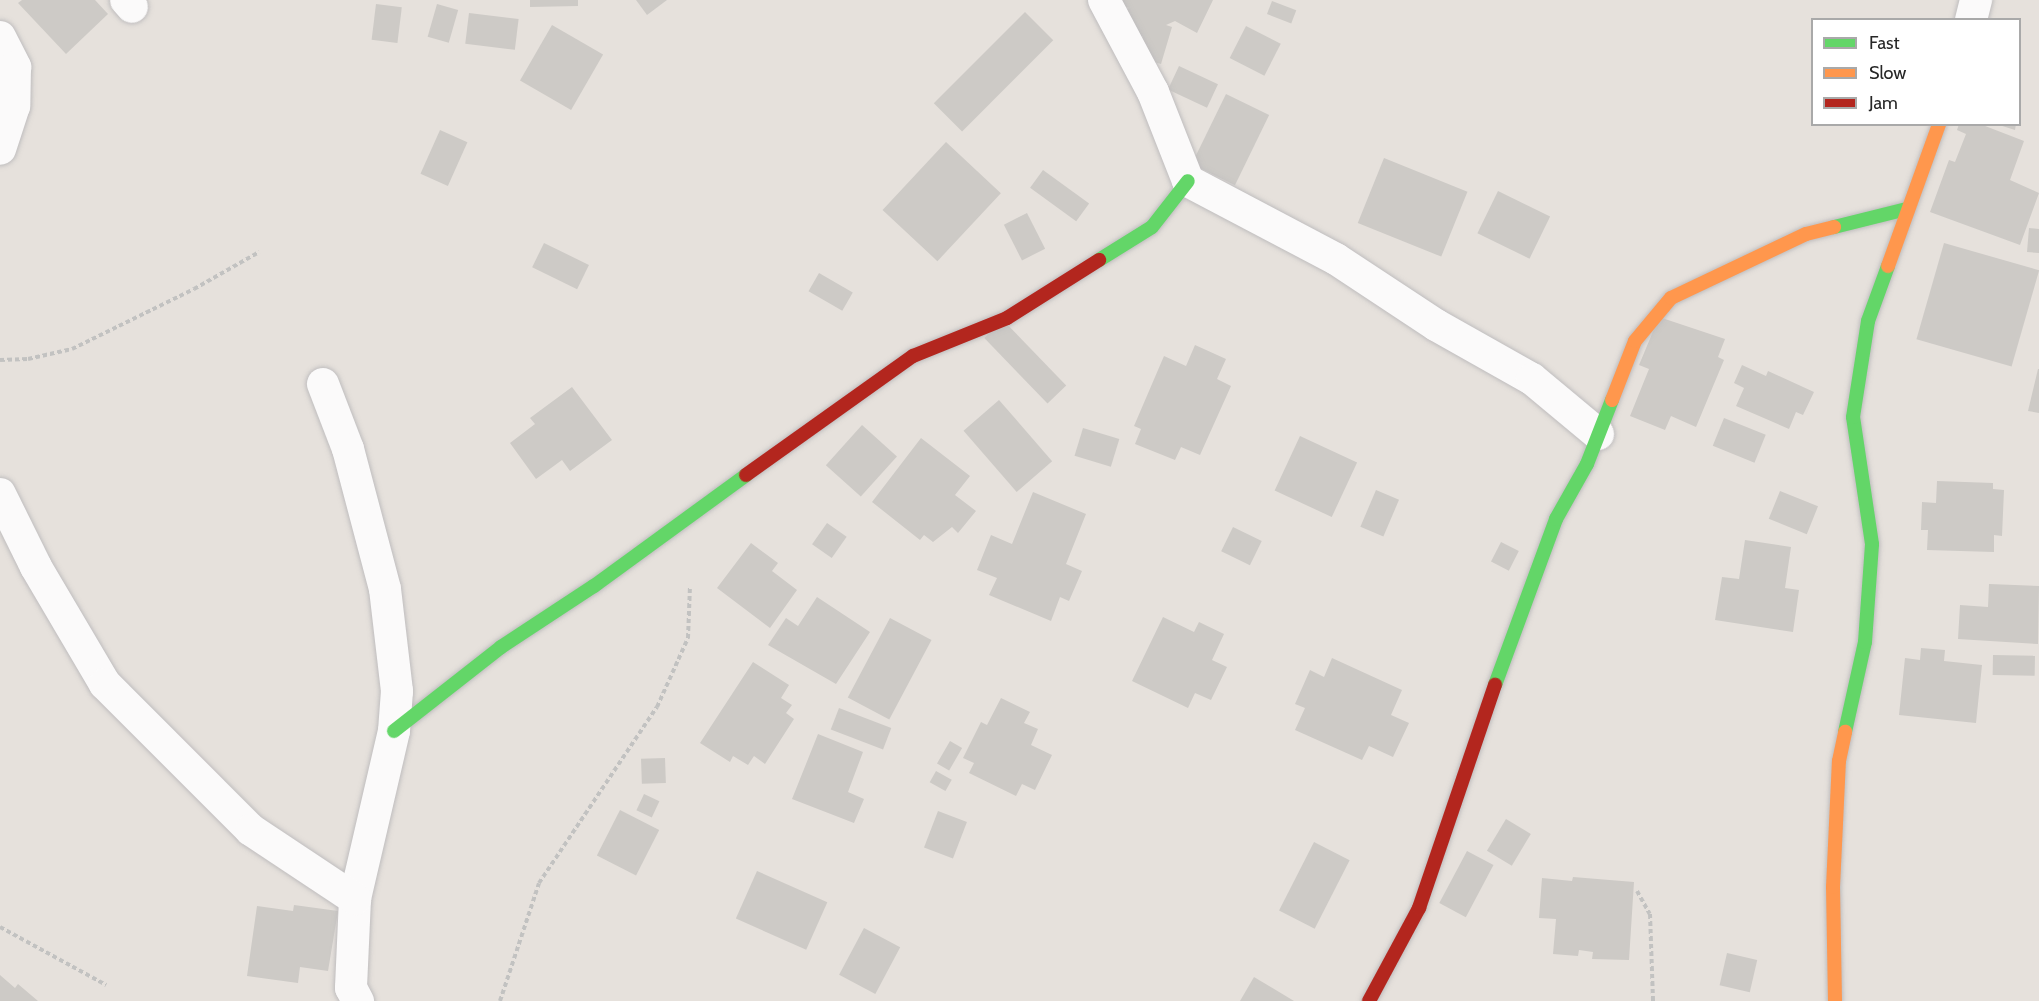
<!DOCTYPE html>
<style>
body{margin:0}
#map{position:relative;width:2039px;height:1001px;overflow:hidden;background:#e6e1dc;font-family:Cabin,sans-serif}
div>[style]{position:absolute}
.building>*{inset:0;background:#cdcac6;transform-origin:0 0}
.path>*{height:4px;margin-top:-2px;transform-origin:0;background:repeating-linear-gradient(90deg,#c2c2c1 0 4.5px,transparent 0 7.5px)}
.roads{filter:drop-shadow(0 0 2px #bfbdbe) drop-shadow(0 0 2px #bfbdbe)}
.street>*{height:32px;margin:-16px;padding:0 16px;transform-origin:16px;border-radius:16px;background:#fbfafa}
.fast>*{height:14px;margin:-7px;padding:0 7px;transform-origin:7px;border-radius:7px;background:#63d668}
.slow>*{height:14px;margin:-7px;padding:0 7px;transform-origin:7px;border-radius:7px;background:#ff974d}
.jam>*{height:14px;margin:-7px;padding:0 7px;transform-origin:7px;border-radius:7px;background:#b3261e}
span{translate:-50% -50%;white-space:nowrap;text-align:center;line-height:1.15;-webkit-text-stroke:4.5px #fff;paint-order:stroke}
.legend{position:absolute;left:1811px;top:18px;width:210px;height:108px;box-sizing:border-box;background:#fff;border:2px solid #a9a9a9;margin:0;padding:8px 10px;list-style:none;font-size:18px;color:#272727}
.legend li{display:flex;align-items:center;gap:12px;height:30px}
.legend b{width:30px;border:2px solid #a9a9a9}
</style>
<div id="map">
<div class="building">
<i style="clip-path:polygon(22px 0,95px 0,108px 14px,66px 54px,18px 3px)"></i>
<i style="clip-path:polygon(530px 0,578px 0,578px 6px,530px 7px)"></i>
<i style="clip-path:polygon(636px 0,667px 0,647px 15px)"></i>
<i style="clip-path:polygon(1108px 0,1213px 0,1197px 33px,1175px 21px,1166px 25px,1172px 27px,1161px 64px,1136px 57px,1143px 36px,1136px 40px,1122px 11px,1129px 8px)"></i>
<i style="left:1272px;top:1px;width:26px;height:14px;rotate:21deg"></i>
<i style="left:376px;top:4px;width:26px;height:36px;rotate:7deg"></i>
<i style="left:437px;top:4px;width:22px;height:34px;rotate:16deg"></i>
<i style="left:1025px;top:12px;width:40px;height:129px;rotate:45deg"></i>
<i style="left:469px;top:13px;width:50px;height:31px;rotate:7deg"></i>
<i style="left:552px;top:25px;width:59px;height:64px;rotate:30deg"></i>
<i style="left:1246px;top:26px;width:39px;height:36px;rotate:27deg"></i>
<i style="left:1179px;top:66px;width:43px;height:26px;rotate:25deg"></i>
<i style="left:1226px;top:94px;width:48px;height:78px;rotate:26deg"></i>
<i style="clip-path:polygon(1959px 124px,1980px 124px,2024px 141px,2010px 180px,2039px 193px,2020px 245px,1930px 212px,1949px 160px,1955px 162px,1966px 134px,1957px 130px)"></i>
<i style="clip-path:polygon(1996px 124px,2016px 124px,2015px 130px)"></i>
<i style="left:440px;top:130px;width:30px;height:48px;rotate:24deg"></i>
<i style="left:946px;top:142px;width:75px;height:93px;rotate:43deg"></i>
<i style="left:1384px;top:158px;width:90px;height:70px;rotate:22deg"></i>
<i style="left:1043px;top:170px;width:57px;height:22px;rotate:36deg"></i>
<i style="left:1498px;top:191px;width:58px;height:47px;rotate:26deg"></i>
<i style="left:1027px;top:213px;width:40px;height:26px;rotate:63deg"></i>
<i style="clip-path:polygon(2029px 228px,2039px 229px,2039px 253px,2027px 252px)"></i>
<i style="left:544px;top:243px;width:50px;height:27px;rotate:26deg"></i>
<i style="left:1944px;top:243px;width:99px;height:100px;rotate:16deg"></i>
<i style="left:819px;top:273px;width:39px;height:21px;rotate:30deg"></i>
<i style="clip-path:polygon(1659px 317px,1725px 339px,1718px 357px,1724px 360px,1696px 427px,1671px 416px,1665px 430px,1630px 416px,1649px 369px,1639px 365px)"></i>
<i style="left:1003px;top:320px;width:91px;height:26px;rotate:46deg"></i>
<i style="clip-path:polygon(1195px 345px,1226px 359px,1217px 379px,1231px 386px,1200px 455px,1181px 447px,1175px 460px,1135px 444px,1141px 429px,1134px 426px,1164px 356px,1186px 366px)"></i>
<i style="clip-path:polygon(1742px 365px,1766px 376px,1768px 371px,1814px 392px,1803px 415px,1796px 412px,1789px 429px,1736px 406px,1744px 388px,1734px 383px)"></i>
<i style="clip-path:polygon(2038px 369px,2039px 369px,2039px 413px,2028px 411px)"></i>
<i style="clip-path:polygon(572px 387px,612px 440px,570px 471px,562px 460px,536px 479px,510px 443px,535px 424px,530px 418px)"></i>
<i style="left:999px;top:400px;width:81px;height:47px;rotate:49deg"></i>
<i style="left:1724px;top:418px;width:45px;height:30px;rotate:22deg"></i>
<i style="left:862px;top:425px;width:47px;height:54px;rotate:42deg"></i>
<i style="left:1083px;top:428px;width:38px;height:29px;rotate:17deg"></i>
<i style="left:1300px;top:436px;width:63px;height:60px;rotate:25deg"></i>
<i style="clip-path:polygon(921px 438px,970px 476px,955px 495px,976px 511px,958px 533px,952px 527px,933px 542px,924px 535px,920px 540px,872px 502px)"></i>
<i style="clip-path:polygon(1937px 481px,1993px 483px,1993px 489px,2004px 490px,2002px 536px,1994px 535px,1994px 552px,1927px 550px,1928px 530px,1921px 530px,1922px 502px,1936px 503px)"></i>
<i style="left:1376px;top:490px;width:25px;height:40px;rotate:23deg"></i>
<i style="left:1780px;top:491px;width:41px;height:30px;rotate:22deg"></i>
<i style="clip-path:polygon(1033px 492px,1086px 514px,1066px 564px,1082px 571px,1069px 601px,1060px 597px,1051px 621px,989px 595px,997px 578px,977px 570px,991px 535px,1012px 544px)"></i>
<i style="left:827px;top:523px;width:24px;height:26px;rotate:35deg"></i>
<i style="left:1233px;top:527px;width:32px;height:27px;rotate:26deg"></i>
<i style="clip-path:polygon(1745px 540px,1791px 547px,1785px 588px,1799px 590px,1793px 632px,1715px 620px,1722px 577px,1739px 579px)"></i>
<i style="left:1501px;top:542px;width:20px;height:22px;rotate:27deg"></i>
<i style="clip-path:polygon(751px 543px,778px 563px,772px 571px,797px 590px,770px 628px,717px 588px)"></i>
<i style="clip-path:polygon(1989px 584px,2039px 586px,2038px 644px,1958px 639px,1960px 605px,1988px 607px)"></i>
<i style="clip-path:polygon(817px 597px,870px 632px,836px 684px,768px 645px,786px 618px,798px 626px)"></i>
<i style="clip-path:polygon(1163px 617px,1194px 632px,1199px 622px,1224px 634px,1212px 660px,1227px 667px,1211px 700px,1195px 693px,1188px 708px,1132px 681px)"></i>
<i style="left:890px;top:618px;width:47px;height:90px;rotate:28deg"></i>
<i style="clip-path:polygon(1921px 648px,1945px 650px,1944px 661px,1982px 665px,1976px 723px,1899px 715px,1905px 658px,1920px 660px)"></i>
<i style="left:1993px;top:655px;width:42px;height:20px;rotate:1deg"></i>
<i style="clip-path:polygon(1332px 658px,1402px 690px,1391px 715px,1409px 723px,1393px 757px,1369px 746px,1362px 760px,1295px 730px,1305px 708px,1295px 704px,1310px 670px,1324px 677px)"></i>
<i style="clip-path:polygon(753px 662px,789px 685px,781px 698px,792px 705px,786px 713px,794px 719px,765px 764px,754px 756px,748px 765px,733px 756px,730px 762px,700px 743px)"></i>
<i style="clip-path:polygon(1001px 698px,1030px 712px,1024px 723px,1038px 729px,1031px 745px,1052px 755px,1035px 790px,1022px 784px,1016px 796px,969px 773px,974px 763px,963px 758px,981px 722px,987px 725px)"></i>
<i style="left:839px;top:708px;width:56px;height:23px;rotate:21deg"></i>
<i style="clip-path:polygon(818px 734px,863px 752px,848px 792px,864px 799px,854px 823px,792px 799px)"></i>
<i style="left:950px;top:741px;width:14px;height:26px;rotate:30deg"></i>
<i style="left:665px;top:758px;width:25px;height:24px;rotate:88deg"></i>
<i style="left:936px;top:771px;width:18px;height:13px;rotate:29deg"></i>
<i style="left:644px;top:794px;width:17px;height:18px;rotate:25deg"></i>
<i style="left:620px;top:810px;width:44px;height:51px;rotate:27deg"></i>
<i style="left:938px;top:811px;width:31px;height:39px;rotate:21deg"></i>
<i style="left:1506px;top:819px;width:29px;height:37px;rotate:31deg"></i>
<i style="left:1314px;top:842px;width:40px;height:77px;rotate:27deg"></i>
<i style="left:1467px;top:851px;width:30px;height:59px;rotate:28deg"></i>
<i style="left:757px;top:871px;width:77px;height:52px;rotate:24deg"></i>
<i style="clip-path:polygon(1573px 877px,1634px 882px,1629px 960px,1592px 959px,1593px 952px,1579px 950px,1578px 956px,1553px 954px,1556px 919px,1539px 918px,1542px 878px,1572px 881px)"></i>
<i style="clip-path:polygon(294px 905px,338px 911px,328px 971px,300px 967px,298px 983px,247px 976px,257px 906px,293px 911px)"></i>
<i style="left:864px;top:928px;width:41px;height:53px;rotate:28deg"></i>
<i style="left:1727px;top:953px;width:31px;height:33px;rotate:13deg"></i>
<i style="clip-path:polygon(0 975px,15px 988px,18px 984px,38px 1001px,0 1001px)"></i>
<i style="clip-path:polygon(1254px 977px,1294px 1001px,1240px 1001px)"></i>
</div>
<div class="path">
<i style="left:0;top:360px;width:28px;rotate:-2deg"></i>
<i style="left:28px;top:359px;width:45px;rotate:-12.8deg"></i>
<i style="left:72px;top:349px;width:136px;rotate:-26.2deg"></i>
<i style="left:194px;top:289px;width:75px;rotate:-29.6deg"></i>
<i style="left:1637px;top:891px;width:26px;rotate:61deg"></i>
<i style="left:1650px;top:914px;width:87px;rotate:88deg"></i>
<i style="left:0;top:927px;width:121px;rotate:28.7deg"></i>
<i style="left:500px;top:1001px;width:124px;rotate:-71.7deg"></i>
<i style="left:539px;top:883px;width:212px;rotate:-56.2deg"></i>
<i style="left:657px;top:707px;width:76px;rotate:-65.8deg"></i>
<i style="left:688px;top:638px;width:52px;rotate:-87.8deg"></i>
</div>
<div class="roads">
<div class="street">
<i style="left:126px;top:0;width:9px;rotate:49deg"></i>
<i style="left:1104px;top:0;width:104px;rotate:62deg"></i>
<i style="left:1153px;top:92px;width:96px;rotate:68.5deg"></i>
<i style="left:1188px;top:181px;width:167px;rotate:27.8deg"></i>
<i style="left:1336px;top:259px;width:120px;rotate:33.4deg"></i>
<i style="left:1436px;top:325px;width:110px;rotate:29.4deg"></i>
<i style="left:1532px;top:379px;width:86px;rotate:39.8deg"></i>
<i style="left:1971px;top:20px;width:21px;rotate:-76deg"></i>
<i style="left:0;top:37px;width:34px;rotate:63deg"></i>
<i style="left:15px;top:67px;width:39px;rotate:91deg"></i>
<i style="left:14px;top:106px;width:45px;rotate:108deg"></i>
<i style="left:323px;top:384px;width:70px;rotate:69deg"></i>
<i style="left:348px;top:449px;width:145px;rotate:75.2deg"></i>
<i style="left:385px;top:589px;width:103px;rotate:83.3deg"></i>
<i style="left:397px;top:691px;width:40px;rotate:94.3deg"></i>
<i style="left:394px;top:731px;width:172px;rotate:103.1deg"></i>
<i style="left:355px;top:899px;width:89px;rotate:92.6deg"></i>
<i style="left:351px;top:988px;width:15px;rotate:62deg"></i>
<i style="left:0;top:494px;width:81px;rotate:63.7deg"></i>
<i style="left:36px;top:567px;width:136px;rotate:59.5deg"></i>
<i style="left:105px;top:684px;width:206px;rotate:45deg"></i>
<i style="left:251px;top:830px;width:125px;rotate:33.6deg"></i>
</div>
<div class="fast">
<i style="left:1834px;top:227px;width:75px;rotate:-13.9deg"></i>
<i style="left:1099px;top:260px;width:62px;rotate:-31.9deg"></i>
<i style="left:1152px;top:227px;width:58px;rotate:-52deg"></i>
<i style="left:1495px;top:685px;width:177px;rotate:-69.8deg"></i>
<i style="left:1556px;top:519px;width:63px;rotate:-60.6deg"></i>
<i style="left:1587px;top:464px;width:69px;rotate:-68.7deg"></i>
<i style="left:394px;top:731px;width:136px;rotate:-38.1deg"></i>
<i style="left:501px;top:647px;width:111px;rotate:-33.3deg"></i>
<i style="left:594px;top:586px;width:188px;rotate:-36.1deg"></i>
<i style="left:1845px;top:732px;width:92px;rotate:-77.5deg"></i>
<i style="left:1865px;top:642px;width:98px;rotate:-85.9deg"></i>
<i style="left:1872px;top:544px;width:128px;rotate:-98.5deg"></i>
<i style="left:1853px;top:417px;width:97px;rotate:-81.1deg"></i>
<i style="left:1868px;top:321px;width:59px;rotate:-70deg"></i>
</div>
<div class="slow">
<i style="left:1888px;top:266px;width:151px;rotate:-70.2deg"></i>
<i style="left:1612px;top:400px;width:63px;rotate:-68.7deg"></i>
<i style="left:1635px;top:341px;width:56px;rotate:-50.1deg"></i>
<i style="left:1671px;top:298px;width:149px;rotate:-25.4deg"></i>
<i style="left:1806px;top:234px;width:29px;rotate:-14deg"></i>
<i style="left:1835px;top:1001px;width:114px;rotate:-91deg"></i>
<i style="left:1833px;top:887px;width:126px;rotate:-87.3deg"></i>
<i style="left:1839px;top:761px;width:30px;rotate:-78deg"></i>
</div>
<div class="jam">
<i style="left:746px;top:475px;width:205px;rotate:-35.5deg"></i>
<i style="left:913px;top:356px;width:101px;rotate:-22deg"></i>
<i style="left:1007px;top:318px;width:109px;rotate:-32.2deg"></i>
<i style="left:1369px;top:1001px;width:106px;rotate:-61.7deg"></i>
<i style="left:1419px;top:908px;width:236px;rotate:-71.2deg"></i>
</div>
</div>
<ul class="legend">
<li><b style="height:8px;background:#63d668"></b>Fast</li>
<li><b style="height:8px;background:#ff974d"></b>Slow</li>
<li><b style="height:8px;background:#b3261e"></b>Jam</li>
</ul>
</div>
